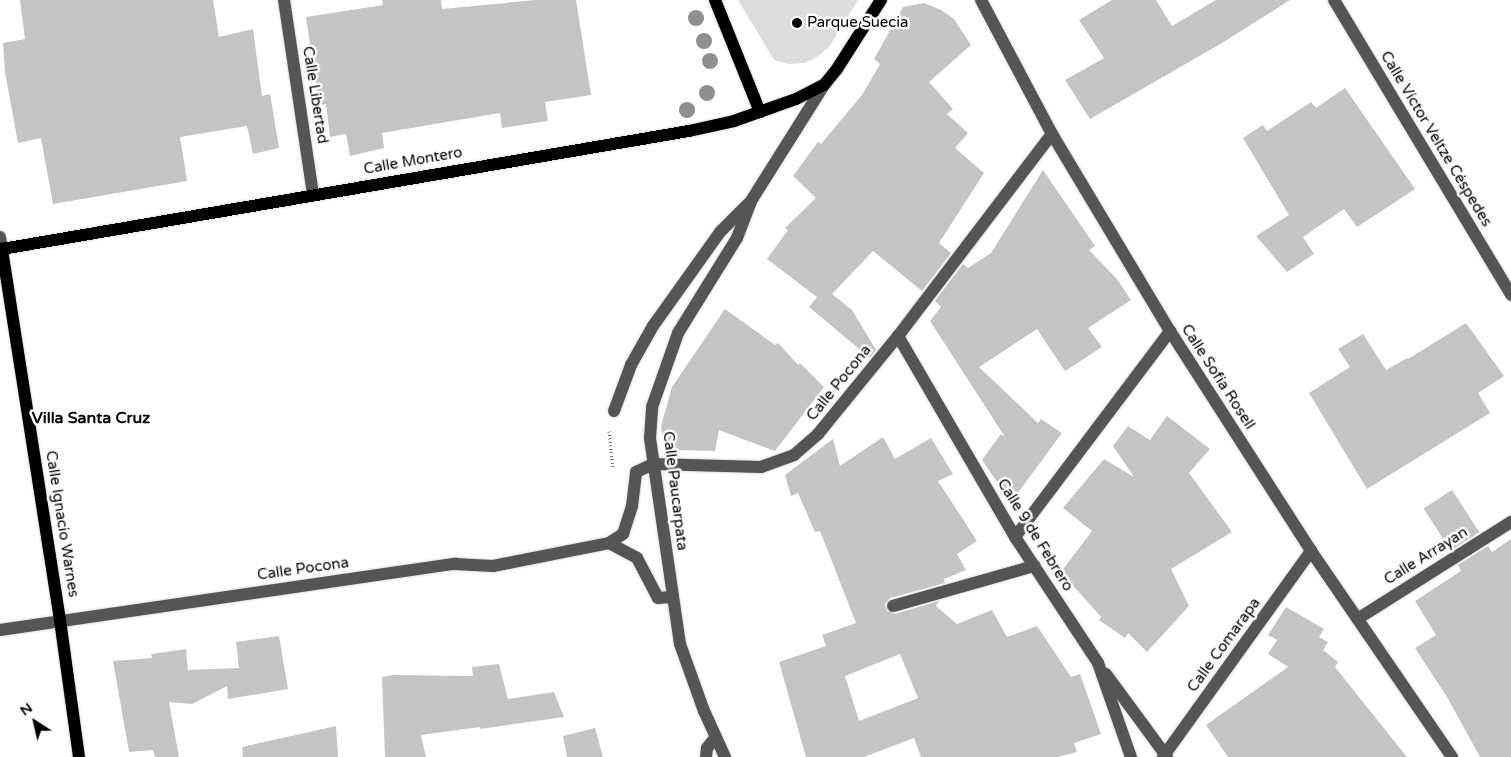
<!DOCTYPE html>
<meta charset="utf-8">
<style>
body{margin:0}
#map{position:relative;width:1511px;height:757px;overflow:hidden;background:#fff;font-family:"Varela Round",sans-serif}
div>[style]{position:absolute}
.green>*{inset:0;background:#dcdcdc}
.building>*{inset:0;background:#c4c4c4;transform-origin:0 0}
.path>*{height:3px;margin-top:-1.5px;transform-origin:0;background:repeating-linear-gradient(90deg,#777 0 1px,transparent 0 3.5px)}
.roads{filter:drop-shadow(0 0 1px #dbdbdb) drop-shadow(0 0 1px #dbdbdb)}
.minor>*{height:12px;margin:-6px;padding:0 6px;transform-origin:6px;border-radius:6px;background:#555}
.major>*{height:12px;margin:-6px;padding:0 6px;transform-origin:6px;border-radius:6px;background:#000}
.trees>*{width:16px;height:16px;margin:-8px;border-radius:50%;background:#8f8f8f}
.dots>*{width:14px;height:14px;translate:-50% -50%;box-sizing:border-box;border:2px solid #fff;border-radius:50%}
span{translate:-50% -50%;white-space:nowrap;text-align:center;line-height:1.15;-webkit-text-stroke:5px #fff;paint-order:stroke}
.poi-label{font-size:15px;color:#000}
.left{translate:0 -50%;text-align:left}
.street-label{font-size:15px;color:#000}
.neighbourhood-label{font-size:16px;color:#000;font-weight:700}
.north{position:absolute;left:10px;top:697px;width:50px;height:50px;-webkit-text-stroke:4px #fff;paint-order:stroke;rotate:325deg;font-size:14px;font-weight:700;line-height:20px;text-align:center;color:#000}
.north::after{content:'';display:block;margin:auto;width:18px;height:22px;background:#000;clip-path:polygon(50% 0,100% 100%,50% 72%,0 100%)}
</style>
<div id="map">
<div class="green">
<i style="clip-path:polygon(738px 0,858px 0,829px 47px,817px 57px,805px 63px,789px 64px,774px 60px)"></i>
</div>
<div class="building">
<i style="clip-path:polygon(20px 0,213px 0,219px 37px,253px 29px,262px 96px,270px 94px,279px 148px,253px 154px,247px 126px,180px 137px,187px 181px,53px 204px,41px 138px,18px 143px,5px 72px,3px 43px,25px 39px)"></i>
<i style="clip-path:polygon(382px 0,441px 0,442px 9px,535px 0,576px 0,591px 95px,545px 102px,548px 121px,502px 128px,500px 113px,382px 133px,384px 148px,350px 156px,346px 134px,330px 137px,326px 104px,319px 105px,306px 17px,383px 5px)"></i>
<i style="clip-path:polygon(1112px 0,1156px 0,1172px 26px,1216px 0,1290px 0,1222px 43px,1090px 119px,1065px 80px,1104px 58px,1079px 20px)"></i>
<i style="clip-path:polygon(924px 3px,941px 10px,954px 19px,971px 45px,929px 82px,953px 109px,947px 114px,968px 133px,955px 148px,984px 173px,939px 243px,951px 253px,922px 291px,873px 251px,832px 294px,852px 310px,876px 350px,870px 358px,809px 307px,817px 297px,767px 259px,788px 230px,785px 228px,816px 198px,793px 176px,818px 142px,821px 144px,862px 95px,880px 64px,874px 59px,903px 7px)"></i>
<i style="clip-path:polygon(1345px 88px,1415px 189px,1357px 227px,1344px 209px,1303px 237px,1314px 254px,1287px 272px,1256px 236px,1289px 215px,1243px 138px,1263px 125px,1267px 131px,1311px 102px,1316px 108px)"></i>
<i style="clip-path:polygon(1043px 170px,1095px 246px,1089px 250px,1117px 279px,1131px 300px,1088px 328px,1102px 347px,1065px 371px,1037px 329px,979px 367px,1038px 423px,1041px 419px,1062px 433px,1011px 502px,982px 460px,1001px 434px,1005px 437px,930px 321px,941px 307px,935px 301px,963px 264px,968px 268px,991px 253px)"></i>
<i style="clip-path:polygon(725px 309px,775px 345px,778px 343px,798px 365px,800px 363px,824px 387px,775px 451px,719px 430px,715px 451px,677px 450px,669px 446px,662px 436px,661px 426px,672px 387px)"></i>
<i style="clip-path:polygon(1466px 323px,1504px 376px,1478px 393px,1490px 413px,1367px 489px,1309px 393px,1350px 367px,1338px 349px,1363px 334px,1386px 370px,1407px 358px,1408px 359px)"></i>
<i style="clip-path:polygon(1167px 416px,1210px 449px,1189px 473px,1232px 532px,1171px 569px,1189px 606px,1147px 652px,1128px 633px,1125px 638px,1099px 620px,1101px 617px,1061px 572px,1092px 531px,1063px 508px,1104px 459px,1134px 477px,1113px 446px,1128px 426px,1150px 440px)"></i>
<i style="clip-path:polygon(evenodd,883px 437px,895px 459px,931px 438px,953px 474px,938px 481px,977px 541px,957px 554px,966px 570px,944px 579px,945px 583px,890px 598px,885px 604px,887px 611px,895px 614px,939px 601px,936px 606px,957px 624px,992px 610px,1007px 637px,1037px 626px,1071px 677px,1080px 674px,1101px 734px,1074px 743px,1077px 752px,1058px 757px,921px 757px,914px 738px,864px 757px,806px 757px,779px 662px,826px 646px,822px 635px,856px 623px,820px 531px,815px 532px,798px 493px,791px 496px,785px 475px,833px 439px,840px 466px,883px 437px,900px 654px,918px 698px,859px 721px,845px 676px,900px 654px)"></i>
<i style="left:1452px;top:490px;width:50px;height:34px;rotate:57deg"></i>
<i style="clip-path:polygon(1511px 539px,1511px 757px,1480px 757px,1447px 697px,1415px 648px,1436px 635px,1415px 601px,1461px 571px,1458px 565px,1488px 546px,1492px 552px)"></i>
<i style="clip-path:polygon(1286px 607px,1324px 629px,1319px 637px,1328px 642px,1323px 650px,1338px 662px,1335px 667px,1407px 757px,1228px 757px,1206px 725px,1288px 667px,1268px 654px,1277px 640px,1268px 635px)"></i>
<i style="clip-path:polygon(279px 636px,288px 689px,228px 699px,227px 686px,192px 704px,169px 702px,179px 757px,155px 757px,153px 750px,129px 752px,113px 661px,152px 658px,151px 654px,186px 649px,188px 670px,239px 668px,236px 642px)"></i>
<i style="clip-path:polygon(499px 664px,508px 699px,554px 692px,564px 717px,480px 729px,480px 727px,421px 735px,426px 757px,385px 757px,382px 677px,393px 675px,473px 676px,472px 667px)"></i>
<i style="clip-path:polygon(336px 726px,338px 757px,243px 757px,242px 747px)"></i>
<i style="clip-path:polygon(595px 728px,603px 757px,567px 757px,563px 736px)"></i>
</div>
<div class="path">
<i style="left:609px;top:431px;width:36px;rotate:84deg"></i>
</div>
<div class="roads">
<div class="minor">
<i style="left:284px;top:0;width:197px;rotate:81.5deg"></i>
<i style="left:981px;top:0;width:152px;rotate:62.1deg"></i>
<i style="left:1052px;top:134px;width:230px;rotate:59.1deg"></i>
<i style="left:1170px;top:331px;width:261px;rotate:57.3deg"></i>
<i style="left:1311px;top:551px;width:250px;rotate:55.6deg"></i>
<i style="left:1334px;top:0;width:344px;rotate:59deg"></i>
<i style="left:0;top:237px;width:12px;rotate:81deg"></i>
<i style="left:898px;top:336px;width:233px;rotate:59.8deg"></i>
<i style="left:1015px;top:537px;width:151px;rotate:56.6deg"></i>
<i style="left:1098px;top:663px;width:100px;rotate:70.7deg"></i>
<i style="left:614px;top:411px;width:49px;rotate:-69.7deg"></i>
<i style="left:631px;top:365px;width:45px;rotate:-60.6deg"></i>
<i style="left:653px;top:326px;width:115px;rotate:-54.5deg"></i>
<i style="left:720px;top:232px;width:40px;rotate:-45deg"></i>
<i style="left:1015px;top:537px;width:258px;rotate:-53deg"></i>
<i style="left:609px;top:543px;width:32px;rotate:28deg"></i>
<i style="left:637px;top:558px;width:45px;rotate:62.3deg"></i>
<i style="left:658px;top:598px;width:15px;rotate:-4deg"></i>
<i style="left:893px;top:606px;width:147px;rotate:-15.8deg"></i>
<i style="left:1359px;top:618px;width:180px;rotate:-32.3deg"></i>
<i style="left:0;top:630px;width:460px;rotate:-8.3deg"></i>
<i style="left:455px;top:564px;width:38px;rotate:3deg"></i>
<i style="left:493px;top:566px;width:118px;rotate:-11.2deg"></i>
<i style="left:609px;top:543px;width:17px;rotate:-33deg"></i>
<i style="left:623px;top:534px;width:29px;rotate:-72deg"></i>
<i style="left:632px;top:506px;width:34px;rotate:-83deg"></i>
<i style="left:636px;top:472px;width:19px;rotate:-25deg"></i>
<i style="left:653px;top:464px;width:108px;rotate:1.6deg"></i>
<i style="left:761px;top:467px;width:35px;rotate:-20deg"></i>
<i style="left:794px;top:455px;width:32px;rotate:-41deg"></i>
<i style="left:818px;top:434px;width:127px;rotate:-50.8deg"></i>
<i style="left:898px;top:336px;width:254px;rotate:-52.7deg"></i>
<i style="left:1106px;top:674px;width:103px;rotate:53.7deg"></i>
<i style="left:706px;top:757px;width:9px;rotate:-84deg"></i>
<i style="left:707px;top:748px;width:13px;rotate:-51deg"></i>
<i style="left:725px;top:757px;width:51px;rotate:-114.5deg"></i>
<i style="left:704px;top:711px;width:71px;rotate:-109.7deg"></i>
<i style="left:680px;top:644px;width:208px;rotate:-98.3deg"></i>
<i style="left:650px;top:438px;width:31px;rotate:-86deg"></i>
<i style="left:652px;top:407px;width:78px;rotate:-70.6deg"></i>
<i style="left:678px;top:333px;width:112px;rotate:-58.2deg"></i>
<i style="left:737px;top:238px;width:40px;rotate:-69deg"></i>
<i style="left:751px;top:201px;width:137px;rotate:-57.8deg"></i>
<i style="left:1163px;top:757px;width:254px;rotate:-54.3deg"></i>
</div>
<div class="major">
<i style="left:715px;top:0;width:121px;rotate:68.1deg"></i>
<i style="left:79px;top:757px;width:138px;rotate:-97.9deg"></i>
<i style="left:60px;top:620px;width:376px;rotate:-98.9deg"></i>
<i style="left:2px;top:249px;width:697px;rotate:-9.75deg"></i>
<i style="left:689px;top:131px;width:46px;rotate:-12.5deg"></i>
<i style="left:734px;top:121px;width:66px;rotate:-19.5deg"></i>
<i style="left:796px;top:99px;width:31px;rotate:-27deg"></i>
<i style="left:824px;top:85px;width:21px;rotate:-51deg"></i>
<i style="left:837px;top:69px;width:82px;rotate:-57.5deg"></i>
</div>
</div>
<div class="trees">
<i style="left:696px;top:18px"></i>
<i style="left:704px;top:41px"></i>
<i style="left:710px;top:61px"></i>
<i style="left:707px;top:93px"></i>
<i style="left:687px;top:110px"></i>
</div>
<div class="dots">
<i style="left:797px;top:23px;background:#000"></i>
</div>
<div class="poi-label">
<span class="left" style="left:807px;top:23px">Parque Suecia</span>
</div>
<div class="street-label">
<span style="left:315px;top:95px;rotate:81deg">Calle Libertad</span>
<span style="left:1436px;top:139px;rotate:59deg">Calle Víctor Veltze Céspedes</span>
<span style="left:413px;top:161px;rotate:-10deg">Calle Montero</span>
<span style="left:1218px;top:377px;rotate:57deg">Calle Sofía Rosell</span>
<span style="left:839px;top:383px;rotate:-51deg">Calle Pocona</span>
<span style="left:675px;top:491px;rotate:83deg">Calle Paucarpata</span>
<span style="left:62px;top:524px;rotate:81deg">Calle Ignacio Warnes</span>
<span style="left:1035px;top:535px;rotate:58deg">Calle 9 de Febrero</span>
<span style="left:1426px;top:556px;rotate:-32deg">Calle Arrayan</span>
<span style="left:303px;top:569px;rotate:-8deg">Calle Pocona</span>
<span style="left:1224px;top:645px;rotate:-54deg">Calle Comarapa</span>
</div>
<div class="neighbourhood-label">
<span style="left:91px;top:418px">Villa Santa Cruz</span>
</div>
<div class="north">N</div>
</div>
